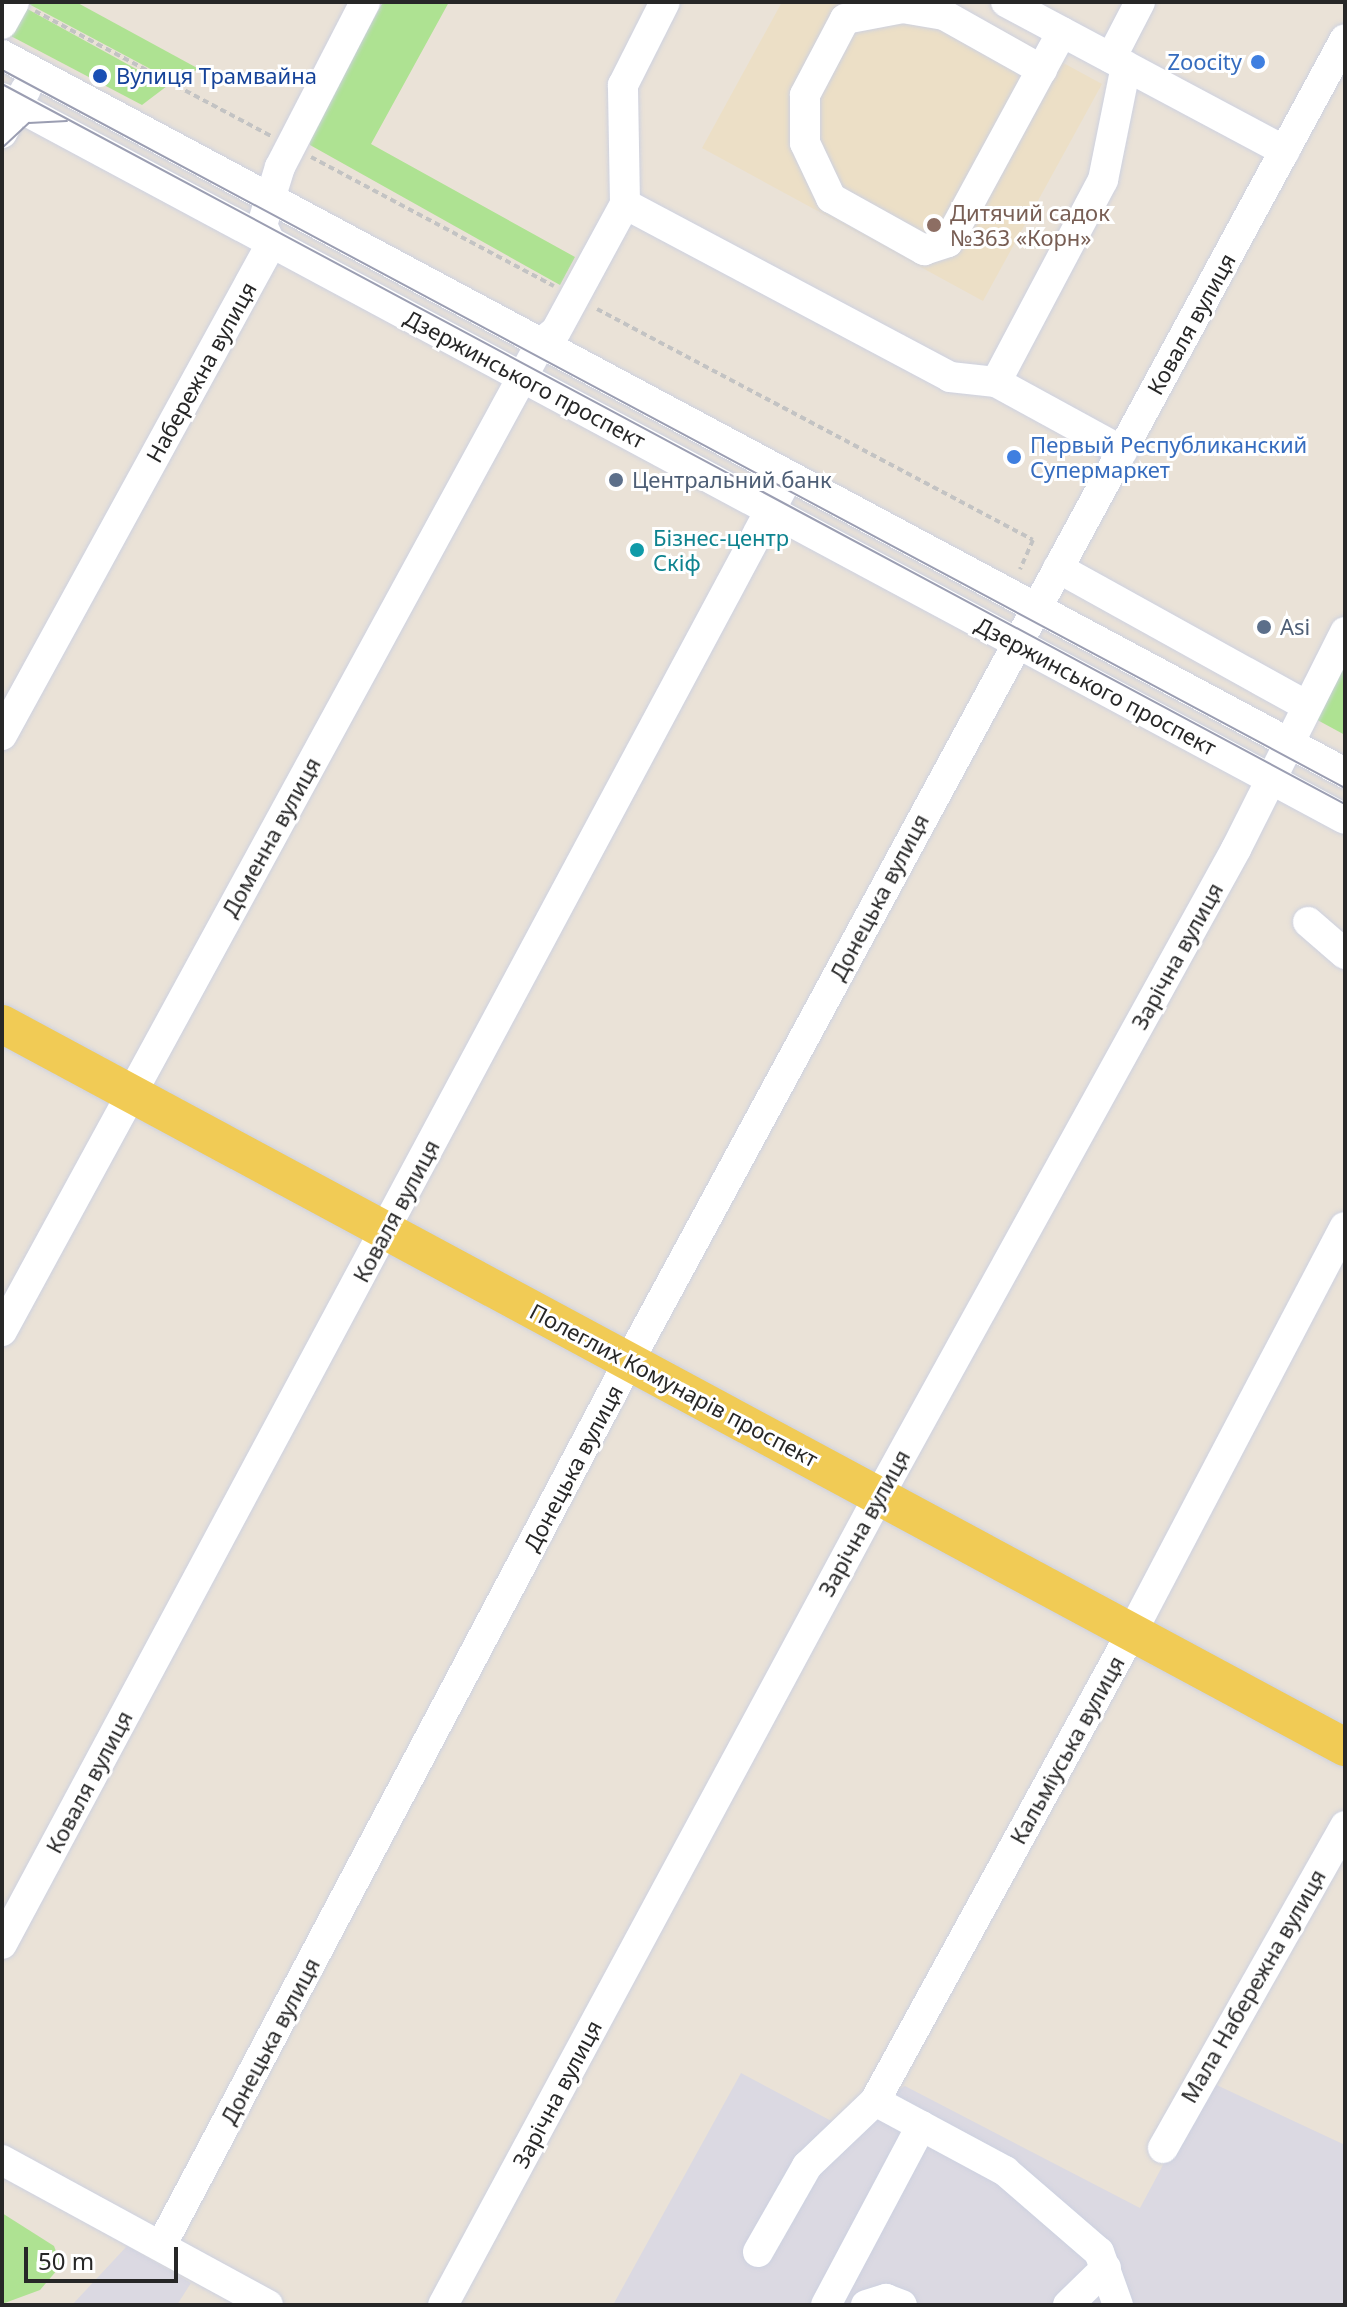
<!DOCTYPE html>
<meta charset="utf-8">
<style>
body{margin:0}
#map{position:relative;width:1347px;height:2307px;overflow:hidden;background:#eae2d7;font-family:"Noto Sans",sans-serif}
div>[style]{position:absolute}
.industrial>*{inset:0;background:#dbd9e2}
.education>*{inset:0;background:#ecdfc6}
.green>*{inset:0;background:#aee292}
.path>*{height:4px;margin-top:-2px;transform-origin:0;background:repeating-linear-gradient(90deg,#c3c3c3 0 6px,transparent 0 10px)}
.roads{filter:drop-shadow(0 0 2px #cdd1e0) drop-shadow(0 0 2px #cdd1e0)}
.minor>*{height:30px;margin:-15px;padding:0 15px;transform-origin:15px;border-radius:15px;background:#fff}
.major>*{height:38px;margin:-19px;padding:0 19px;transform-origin:19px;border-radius:19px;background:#f1cb55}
.tram>*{height:2px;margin:-1px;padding:0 1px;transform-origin:1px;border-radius:1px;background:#9b9eb2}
.dots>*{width:22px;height:22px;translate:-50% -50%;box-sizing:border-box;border:4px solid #fff;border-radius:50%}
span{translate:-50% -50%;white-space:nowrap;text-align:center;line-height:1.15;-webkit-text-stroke:6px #fff;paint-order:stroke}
.shop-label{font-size:22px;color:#366cbe}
.right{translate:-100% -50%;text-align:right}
.left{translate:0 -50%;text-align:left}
.transit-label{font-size:22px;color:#164399}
.education-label{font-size:22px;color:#785e54}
.street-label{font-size:22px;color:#272727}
.service-label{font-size:22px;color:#4e5e75}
.culture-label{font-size:22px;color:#0d838f}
.frame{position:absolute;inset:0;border:4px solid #272727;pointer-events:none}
.scale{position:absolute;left:24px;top:2247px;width:154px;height:36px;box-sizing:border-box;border:4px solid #272727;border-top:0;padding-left:10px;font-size:24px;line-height:28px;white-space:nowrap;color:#272727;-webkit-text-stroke:6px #fff;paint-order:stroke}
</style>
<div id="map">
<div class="industrial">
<i style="clip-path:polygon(741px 2073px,839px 2125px,905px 2086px,1140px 2208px,1208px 2081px,1345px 2145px,1345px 2305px,613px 2305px)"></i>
<i style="clip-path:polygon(127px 2246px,191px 2283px,177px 2305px,72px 2305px)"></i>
</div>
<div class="education">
<i style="clip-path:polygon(782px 2px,951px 2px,1102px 84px,983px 301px,702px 148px)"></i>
</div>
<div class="green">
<i style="clip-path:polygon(25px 2px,76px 2px,199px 69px,173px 81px)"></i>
<i style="clip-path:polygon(383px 2px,449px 2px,371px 144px,575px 257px,560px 285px,310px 145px,310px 134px)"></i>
<i style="clip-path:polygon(22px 6px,167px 86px,142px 105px,7px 34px)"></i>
<i style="clip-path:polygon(1345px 652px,1345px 735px,1310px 716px)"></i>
<i style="clip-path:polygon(2px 2213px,54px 2246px,59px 2259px,58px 2269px,40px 2290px,2px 2304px)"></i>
</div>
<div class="path">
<i style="left:35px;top:11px;width:267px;rotate:27.9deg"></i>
<i style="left:311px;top:157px;width:275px;rotate:28deg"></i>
<i style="left:597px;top:309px;width:493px;rotate:27.9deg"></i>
<i style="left:1033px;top:540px;width:32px;rotate:114deg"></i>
</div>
<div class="roads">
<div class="minor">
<i style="left:1006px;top:2px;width:316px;rotate:28.1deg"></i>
<i style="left:2px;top:24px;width:25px;rotate:-61deg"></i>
<i style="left:2px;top:55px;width:1523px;rotate:28.13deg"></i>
<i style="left:1111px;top:58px;width:63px;rotate:-62.6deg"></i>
<i style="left:1042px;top:70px;width:112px;rotate:-150.7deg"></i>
<i style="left:944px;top:15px;width:42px;rotate:-170.3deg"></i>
<i style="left:903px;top:8px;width:59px;rotate:169.3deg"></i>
<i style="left:845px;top:19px;width:86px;rotate:117.8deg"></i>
<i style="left:805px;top:95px;width:48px;rotate:90deg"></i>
<i style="left:805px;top:143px;width:61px;rotate:64.7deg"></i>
<i style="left:831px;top:198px;width:107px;rotate:29.2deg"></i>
<i style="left:924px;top:250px;width:25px;rotate:-18deg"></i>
<i style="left:948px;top:242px;width:239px;rotate:-61.5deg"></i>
<i style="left:2px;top:98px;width:1524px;rotate:28.23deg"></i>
<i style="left:2px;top:133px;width:50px;rotate:-61.4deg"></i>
<i style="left:625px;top:204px;width:119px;rotate:-91deg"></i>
<i style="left:623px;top:85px;width:93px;rotate:-63.2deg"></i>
<i style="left:996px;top:382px;width:229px;rotate:-62.1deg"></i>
<i style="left:1103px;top:180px;width:116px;rotate:-78.6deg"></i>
<i style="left:1058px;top:568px;width:282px;rotate:29deg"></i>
<i style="left:2px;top:735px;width:560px;rotate:-61.28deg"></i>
<i style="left:271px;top:244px;width:21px;rotate:-115deg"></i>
<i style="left:262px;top:225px;width:61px;rotate:-72.8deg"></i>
<i style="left:280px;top:167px;width:186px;rotate:-62.7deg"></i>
<i style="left:1308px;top:922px;width:49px;rotate:40.9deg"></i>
<i style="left:2px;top:1331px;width:1125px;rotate:-61.39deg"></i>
<i style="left:541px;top:343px;width:19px;rotate:-39deg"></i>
<i style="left:556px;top:331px;width:145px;rotate:-61.5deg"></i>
<i style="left:625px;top:204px;width:368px;rotate:28deg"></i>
<i style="left:950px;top:377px;width:46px;rotate:6.2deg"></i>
<i style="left:996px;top:382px;width:144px;rotate:28.7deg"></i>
<i style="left:2px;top:1944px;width:1664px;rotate:-61.82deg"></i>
<i style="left:875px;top:2101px;width:148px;rotate:28.3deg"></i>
<i style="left:1005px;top:2171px;width:124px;rotate:40.8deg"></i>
<i style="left:1099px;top:2252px;width:56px;rotate:70.3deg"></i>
<i style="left:1163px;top:2148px;width:370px;rotate:-60.5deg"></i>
<i style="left:2px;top:2160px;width:303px;rotate:28.6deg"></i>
<i style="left:161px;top:2246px;width:1001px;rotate:-62.13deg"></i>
<i style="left:629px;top:1361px;width:1503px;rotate:-61.56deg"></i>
<i style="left:758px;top:2252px;width:99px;rotate:-60.3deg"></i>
<i style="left:807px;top:2166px;width:94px;rotate:-43.7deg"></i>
<i style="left:875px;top:2101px;width:537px;rotate:-61.29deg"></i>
<i style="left:1133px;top:1630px;width:455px;rotate:-62.3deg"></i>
<i style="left:443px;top:2305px;width:921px;rotate:-61.68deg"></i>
<i style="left:880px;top:1494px;width:737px;rotate:-61.1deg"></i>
<i style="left:1236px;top:849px;width:243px;rotate:-63.3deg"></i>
<i style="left:826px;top:2305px;width:203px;rotate:-62deg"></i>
<i style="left:866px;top:2305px;width:21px;rotate:-17deg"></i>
<i style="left:886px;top:2299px;width:17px;rotate:21deg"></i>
<i style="left:1068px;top:2305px;width:53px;rotate:-44.2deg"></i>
</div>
<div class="major">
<i style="left:2px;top:1024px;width:1525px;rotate:28.3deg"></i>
</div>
</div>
<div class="tram">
<i style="left:2px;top:70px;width:1523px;rotate:28.13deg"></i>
<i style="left:2px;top:84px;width:1524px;rotate:28.2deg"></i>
<i style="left:2px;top:148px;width:37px;rotate:-43deg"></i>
<i style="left:29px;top:123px;width:38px;rotate:-3deg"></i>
</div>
<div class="dots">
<i style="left:1258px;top:62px;background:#3f7fe0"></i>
<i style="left:100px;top:76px;background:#1a4fb4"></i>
<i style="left:934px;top:225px;background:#8d6e63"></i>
<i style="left:1014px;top:457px;background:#3f7fe0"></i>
<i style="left:616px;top:480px;background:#5c6f8a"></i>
<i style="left:637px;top:550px;background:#0f9aa8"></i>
<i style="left:1264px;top:627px;background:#5c6f8a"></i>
</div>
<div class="shop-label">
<span class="right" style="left:1242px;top:62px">Zoocity</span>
<span class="left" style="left:1030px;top:457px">Первый Республиканский<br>Супермаркет</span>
</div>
<div class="transit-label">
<span class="left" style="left:116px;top:76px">Вулиця Трамвайна</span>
</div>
<div class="education-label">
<span class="left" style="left:950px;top:225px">Дитячий садок<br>№363 «Корн»</span>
</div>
<div class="street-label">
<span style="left:1191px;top:324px;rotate:-61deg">Коваля вулиця</span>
<span style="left:201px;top:372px;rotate:-61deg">Набережна вулиця</span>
<span style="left:525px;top:379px;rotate:28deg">Дзержинського проспект</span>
<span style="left:1096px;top:686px;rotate:28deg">Дзержинського проспект</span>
<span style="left:271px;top:837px;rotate:-61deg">Доменна вулиця</span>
<span style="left:879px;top:897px;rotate:-62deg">Донецька вулиця</span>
<span style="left:1177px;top:956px;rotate:-61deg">Зарічна вулиця</span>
<span style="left:396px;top:1211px;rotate:-62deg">Коваля вулиця</span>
<span style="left:674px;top:1385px;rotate:28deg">Полеглих Комунарів проспект</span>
<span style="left:573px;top:1468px;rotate:-62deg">Донецька вулиця</span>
<span style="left:864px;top:1523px;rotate:-61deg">Зарічна вулиця</span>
<span style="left:1067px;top:1750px;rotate:-61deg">Кальміуська вулиця</span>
<span style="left:89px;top:1782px;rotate:-62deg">Коваля вулиця</span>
<span style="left:1253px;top:1986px;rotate:-60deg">Мала Набережна вулиця</span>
<span style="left:270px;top:2041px;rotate:-62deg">Донецька вулиця</span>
<span style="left:557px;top:2094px;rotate:-62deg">Зарічна вулиця</span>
</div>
<div class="service-label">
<span class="left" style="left:632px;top:480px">Центральний банк</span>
<span class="left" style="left:1280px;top:627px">Asi</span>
</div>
<div class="culture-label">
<span class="left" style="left:653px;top:550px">Бізнес-центр<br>Скіф</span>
</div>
<div class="frame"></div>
<div class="scale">50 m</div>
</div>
